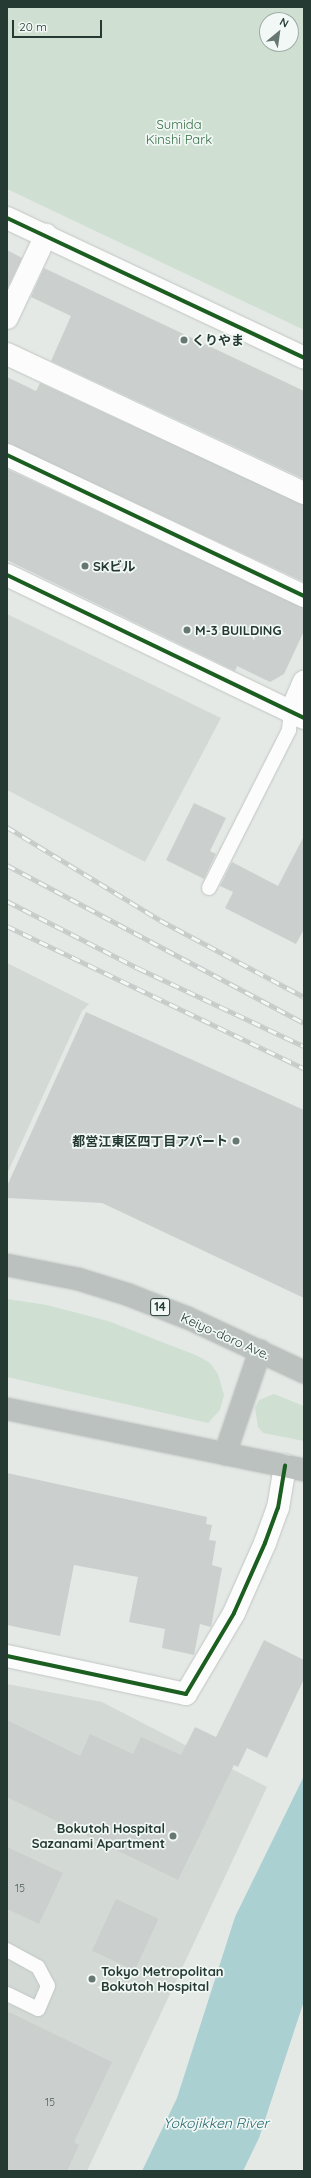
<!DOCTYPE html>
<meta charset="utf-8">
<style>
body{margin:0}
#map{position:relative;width:311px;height:2178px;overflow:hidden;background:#e4e9e6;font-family:Quicksand,"Noto Sans JP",sans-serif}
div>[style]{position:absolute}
.built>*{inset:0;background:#d3dad6}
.green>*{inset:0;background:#cfe0d3}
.water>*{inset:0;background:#aad0d2}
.building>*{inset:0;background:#cbd0ce;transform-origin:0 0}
.roads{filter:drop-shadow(0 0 1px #c1c6c3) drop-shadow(0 0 1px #c1c6c3)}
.lane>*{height:14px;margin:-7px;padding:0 7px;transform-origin:7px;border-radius:7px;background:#fbfcfb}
.street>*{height:22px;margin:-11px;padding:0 11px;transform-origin:11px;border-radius:11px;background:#fbfcfb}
.secondary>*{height:22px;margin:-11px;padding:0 11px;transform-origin:11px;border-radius:11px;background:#fbfcfb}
.highway>*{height:22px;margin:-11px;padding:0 11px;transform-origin:11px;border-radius:11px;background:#bbc1bf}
.rail>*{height:4.5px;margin-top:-2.25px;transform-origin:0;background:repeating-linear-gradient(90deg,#f2f8f5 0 9px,#c7cac9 0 18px);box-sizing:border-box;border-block:1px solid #c7cac9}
.cycleway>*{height:4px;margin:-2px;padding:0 2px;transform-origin:2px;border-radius:2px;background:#1b5e20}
.dots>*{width:11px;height:11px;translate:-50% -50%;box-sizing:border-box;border:2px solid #f2f8f5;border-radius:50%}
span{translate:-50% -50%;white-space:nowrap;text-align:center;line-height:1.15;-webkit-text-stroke:3.5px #f2f8f5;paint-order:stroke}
.number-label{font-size:11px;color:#4e605a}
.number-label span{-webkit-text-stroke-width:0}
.shield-label span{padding:1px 3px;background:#f2f8f5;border:1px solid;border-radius:3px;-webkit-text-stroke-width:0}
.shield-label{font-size:12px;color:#243a32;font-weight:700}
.park-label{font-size:13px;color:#336c44}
.poi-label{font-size:13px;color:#243a32;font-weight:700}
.left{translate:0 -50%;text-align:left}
.right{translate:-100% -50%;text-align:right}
.street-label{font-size:13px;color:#243a32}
.water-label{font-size:14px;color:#25696f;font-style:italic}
.frame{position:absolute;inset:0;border:8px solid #243a32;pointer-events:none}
.north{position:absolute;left:259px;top:12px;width:40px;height:40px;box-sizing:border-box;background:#f2f8f5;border:1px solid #a0aca7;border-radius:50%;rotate:29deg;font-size:11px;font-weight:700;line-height:16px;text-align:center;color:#243a32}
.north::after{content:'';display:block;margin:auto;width:14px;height:18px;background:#677771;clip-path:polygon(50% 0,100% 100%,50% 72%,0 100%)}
.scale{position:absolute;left:12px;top:20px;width:90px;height:18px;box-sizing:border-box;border:2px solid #243a32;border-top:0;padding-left:5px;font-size:12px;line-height:14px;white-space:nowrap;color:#243a32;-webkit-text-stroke:3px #f2f8f5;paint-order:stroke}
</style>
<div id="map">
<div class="built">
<i style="clip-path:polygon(7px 614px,221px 718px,145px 862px,7px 790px)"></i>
<i style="clip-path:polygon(7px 963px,89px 1004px,82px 1011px,7px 1174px)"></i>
<i style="clip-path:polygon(7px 1684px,102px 1702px,267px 1787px,87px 2171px,7px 2171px)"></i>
</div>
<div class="green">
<i style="clip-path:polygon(evenodd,7px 7px,304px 7px,304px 330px,7px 189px,7px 7px,267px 20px,291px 20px,291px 44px,267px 44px,267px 20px)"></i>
<i style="clip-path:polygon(7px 1299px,47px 1305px,108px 1321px,198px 1356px,210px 1363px,218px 1374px,224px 1395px,220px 1410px,208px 1423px,7px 1377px)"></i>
<i style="clip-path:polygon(274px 1394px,304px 1406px,304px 1441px,263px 1433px,258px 1427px,255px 1408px,259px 1400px)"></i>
</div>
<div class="water">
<i style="clip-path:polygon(304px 1776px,304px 2001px,259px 2138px,243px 2171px,142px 2171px,177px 2098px,235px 1917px)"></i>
</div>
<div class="building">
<i style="clip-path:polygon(7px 250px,22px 258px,8px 287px,7px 286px)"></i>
<i style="clip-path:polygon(44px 268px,304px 391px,304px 479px,51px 361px,71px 316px,31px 297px)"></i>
<i style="clip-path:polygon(7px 377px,36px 391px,40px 383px,304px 505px,304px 582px,7px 443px)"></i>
<i style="clip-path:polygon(7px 469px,304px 608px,304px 631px,284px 674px,270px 682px,237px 666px,235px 671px,7px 560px)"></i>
<i style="clip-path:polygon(194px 803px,226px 818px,210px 851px,216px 854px,204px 879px,166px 860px)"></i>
<i style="clip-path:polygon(304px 836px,304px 929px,296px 944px,225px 908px,233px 892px,220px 886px,232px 862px,278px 886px)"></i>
<i style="clip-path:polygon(86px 1012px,304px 1110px,304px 1298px,102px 1203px,7px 1198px,7px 1186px)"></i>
<i style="clip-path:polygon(7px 1473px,207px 1517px,206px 1524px,212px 1525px,209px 1540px,216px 1541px,212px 1565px,222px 1568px,211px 1627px,200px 1624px,194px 1655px,162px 1648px,165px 1629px,129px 1622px,138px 1577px,74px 1565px,60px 1636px,7px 1625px)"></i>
<i style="clip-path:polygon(264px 1640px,304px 1660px,304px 1679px,267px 1758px,247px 1748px,238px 1767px,234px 1765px,178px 1880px,7px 1797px,7px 1720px,80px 1756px,90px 1734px,133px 1754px,141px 1737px,181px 1755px,195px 1727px,216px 1737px)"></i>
<i style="clip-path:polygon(7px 1847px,63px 1873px,39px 1924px,7px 1909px)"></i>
<i style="left:116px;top:1899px;width:47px;height:57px;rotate:25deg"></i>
<i style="clip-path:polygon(7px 2011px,112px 2062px,74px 2142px,79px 2145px,67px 2171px,7px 2171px)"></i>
</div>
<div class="roads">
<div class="lane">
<i style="left:209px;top:888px;width:177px;rotate:-63.1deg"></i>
<i style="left:289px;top:730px;width:18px;rotate:-84deg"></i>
<i style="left:7px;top:1950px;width:35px;rotate:29deg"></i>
<i style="left:38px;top:1967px;width:21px;rotate:62deg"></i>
<i style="left:48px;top:1986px;width:25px;rotate:113deg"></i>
<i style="left:38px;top:2009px;width:34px;rotate:-154deg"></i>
</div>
<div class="street">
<i style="left:7px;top:318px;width:92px;rotate:-64.8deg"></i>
<i style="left:7px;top:354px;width:328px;rotate:25.1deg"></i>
<i style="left:7px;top:455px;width:329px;rotate:25.4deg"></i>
<i style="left:7px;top:575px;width:330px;rotate:25.7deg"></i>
<i style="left:7px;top:1656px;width:183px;rotate:12deg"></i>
<i style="left:186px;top:1694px;width:94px;rotate:-59.3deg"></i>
<i style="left:234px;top:1613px;width:77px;rotate:-66.1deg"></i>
<i style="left:265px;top:1543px;width:37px;rotate:-70deg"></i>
<i style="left:278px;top:1508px;width:43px;rotate:-80.5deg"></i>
</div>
<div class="secondary">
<i style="left:7px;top:218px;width:328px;rotate:25.2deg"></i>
<i style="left:291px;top:712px;width:33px;rotate:-67deg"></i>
</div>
<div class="highway">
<i style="left:7px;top:1265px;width:72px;rotate:11.2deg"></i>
<i style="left:78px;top:1279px;width:53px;rotate:17.4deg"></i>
<i style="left:129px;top:1295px;width:63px;rotate:21.3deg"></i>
<i style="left:188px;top:1318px;width:128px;rotate:25deg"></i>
<i style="left:7px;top:1409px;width:303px;rotate:11.6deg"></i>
<i style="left:225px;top:1454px;width:109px;rotate:-71.2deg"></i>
</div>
</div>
<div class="rail">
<i style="left:7px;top:827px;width:179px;rotate:31.3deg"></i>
<i style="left:160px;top:920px;width:163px;rotate:28.1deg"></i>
<i style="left:7px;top:865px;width:336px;rotate:28deg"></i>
<i style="left:7px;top:901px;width:147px;rotate:27.1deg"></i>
<i style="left:138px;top:968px;width:183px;rotate:25.2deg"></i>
<i style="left:7px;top:926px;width:329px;rotate:25.6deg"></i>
</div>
<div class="cycleway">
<i style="left:7px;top:218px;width:328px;rotate:25.2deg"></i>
<i style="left:7px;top:455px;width:329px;rotate:25.4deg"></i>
<i style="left:7px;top:575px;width:330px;rotate:25.7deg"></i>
<i style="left:7px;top:1656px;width:183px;rotate:12deg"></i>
<i style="left:186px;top:1694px;width:94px;rotate:-59.3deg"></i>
<i style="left:234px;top:1613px;width:77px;rotate:-66.1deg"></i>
<i style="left:265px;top:1543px;width:37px;rotate:-70deg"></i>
<i style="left:278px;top:1508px;width:43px;rotate:-80.5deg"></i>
</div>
<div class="dots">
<i style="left:184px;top:340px;background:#677771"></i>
<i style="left:85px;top:566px;background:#677771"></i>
<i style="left:187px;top:630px;background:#677771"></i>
<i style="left:236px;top:1141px;background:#677771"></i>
<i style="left:173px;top:1836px;background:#677771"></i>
<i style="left:92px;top:1979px;background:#677771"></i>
</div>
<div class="number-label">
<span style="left:20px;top:1888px">15</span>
<span style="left:50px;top:2102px">15</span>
</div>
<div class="shield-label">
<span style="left:160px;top:1307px">14</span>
</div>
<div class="park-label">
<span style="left:179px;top:132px">Sumida<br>Kinshi Park</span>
</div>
<div class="poi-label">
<span class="left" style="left:192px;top:340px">くりやま</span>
<span class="left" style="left:93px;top:566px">SKビル</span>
<span class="left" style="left:195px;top:630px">M-3 BUILDING</span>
<span class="right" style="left:228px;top:1141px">都営江東区四丁目アパート</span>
<span class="right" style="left:165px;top:1836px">Bokutoh Hospital<br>Sazanami Apartment</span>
<span class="left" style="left:101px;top:1979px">Tokyo Metropolitan<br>Bokutoh Hospital</span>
</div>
<div class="street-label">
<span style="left:225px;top:1336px;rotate:24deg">Keiyo-doro Ave.</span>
</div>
<div class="water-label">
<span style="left:216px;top:2123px">Yokojikken River</span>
</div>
<div class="frame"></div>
<div class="north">N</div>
<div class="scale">20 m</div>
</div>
